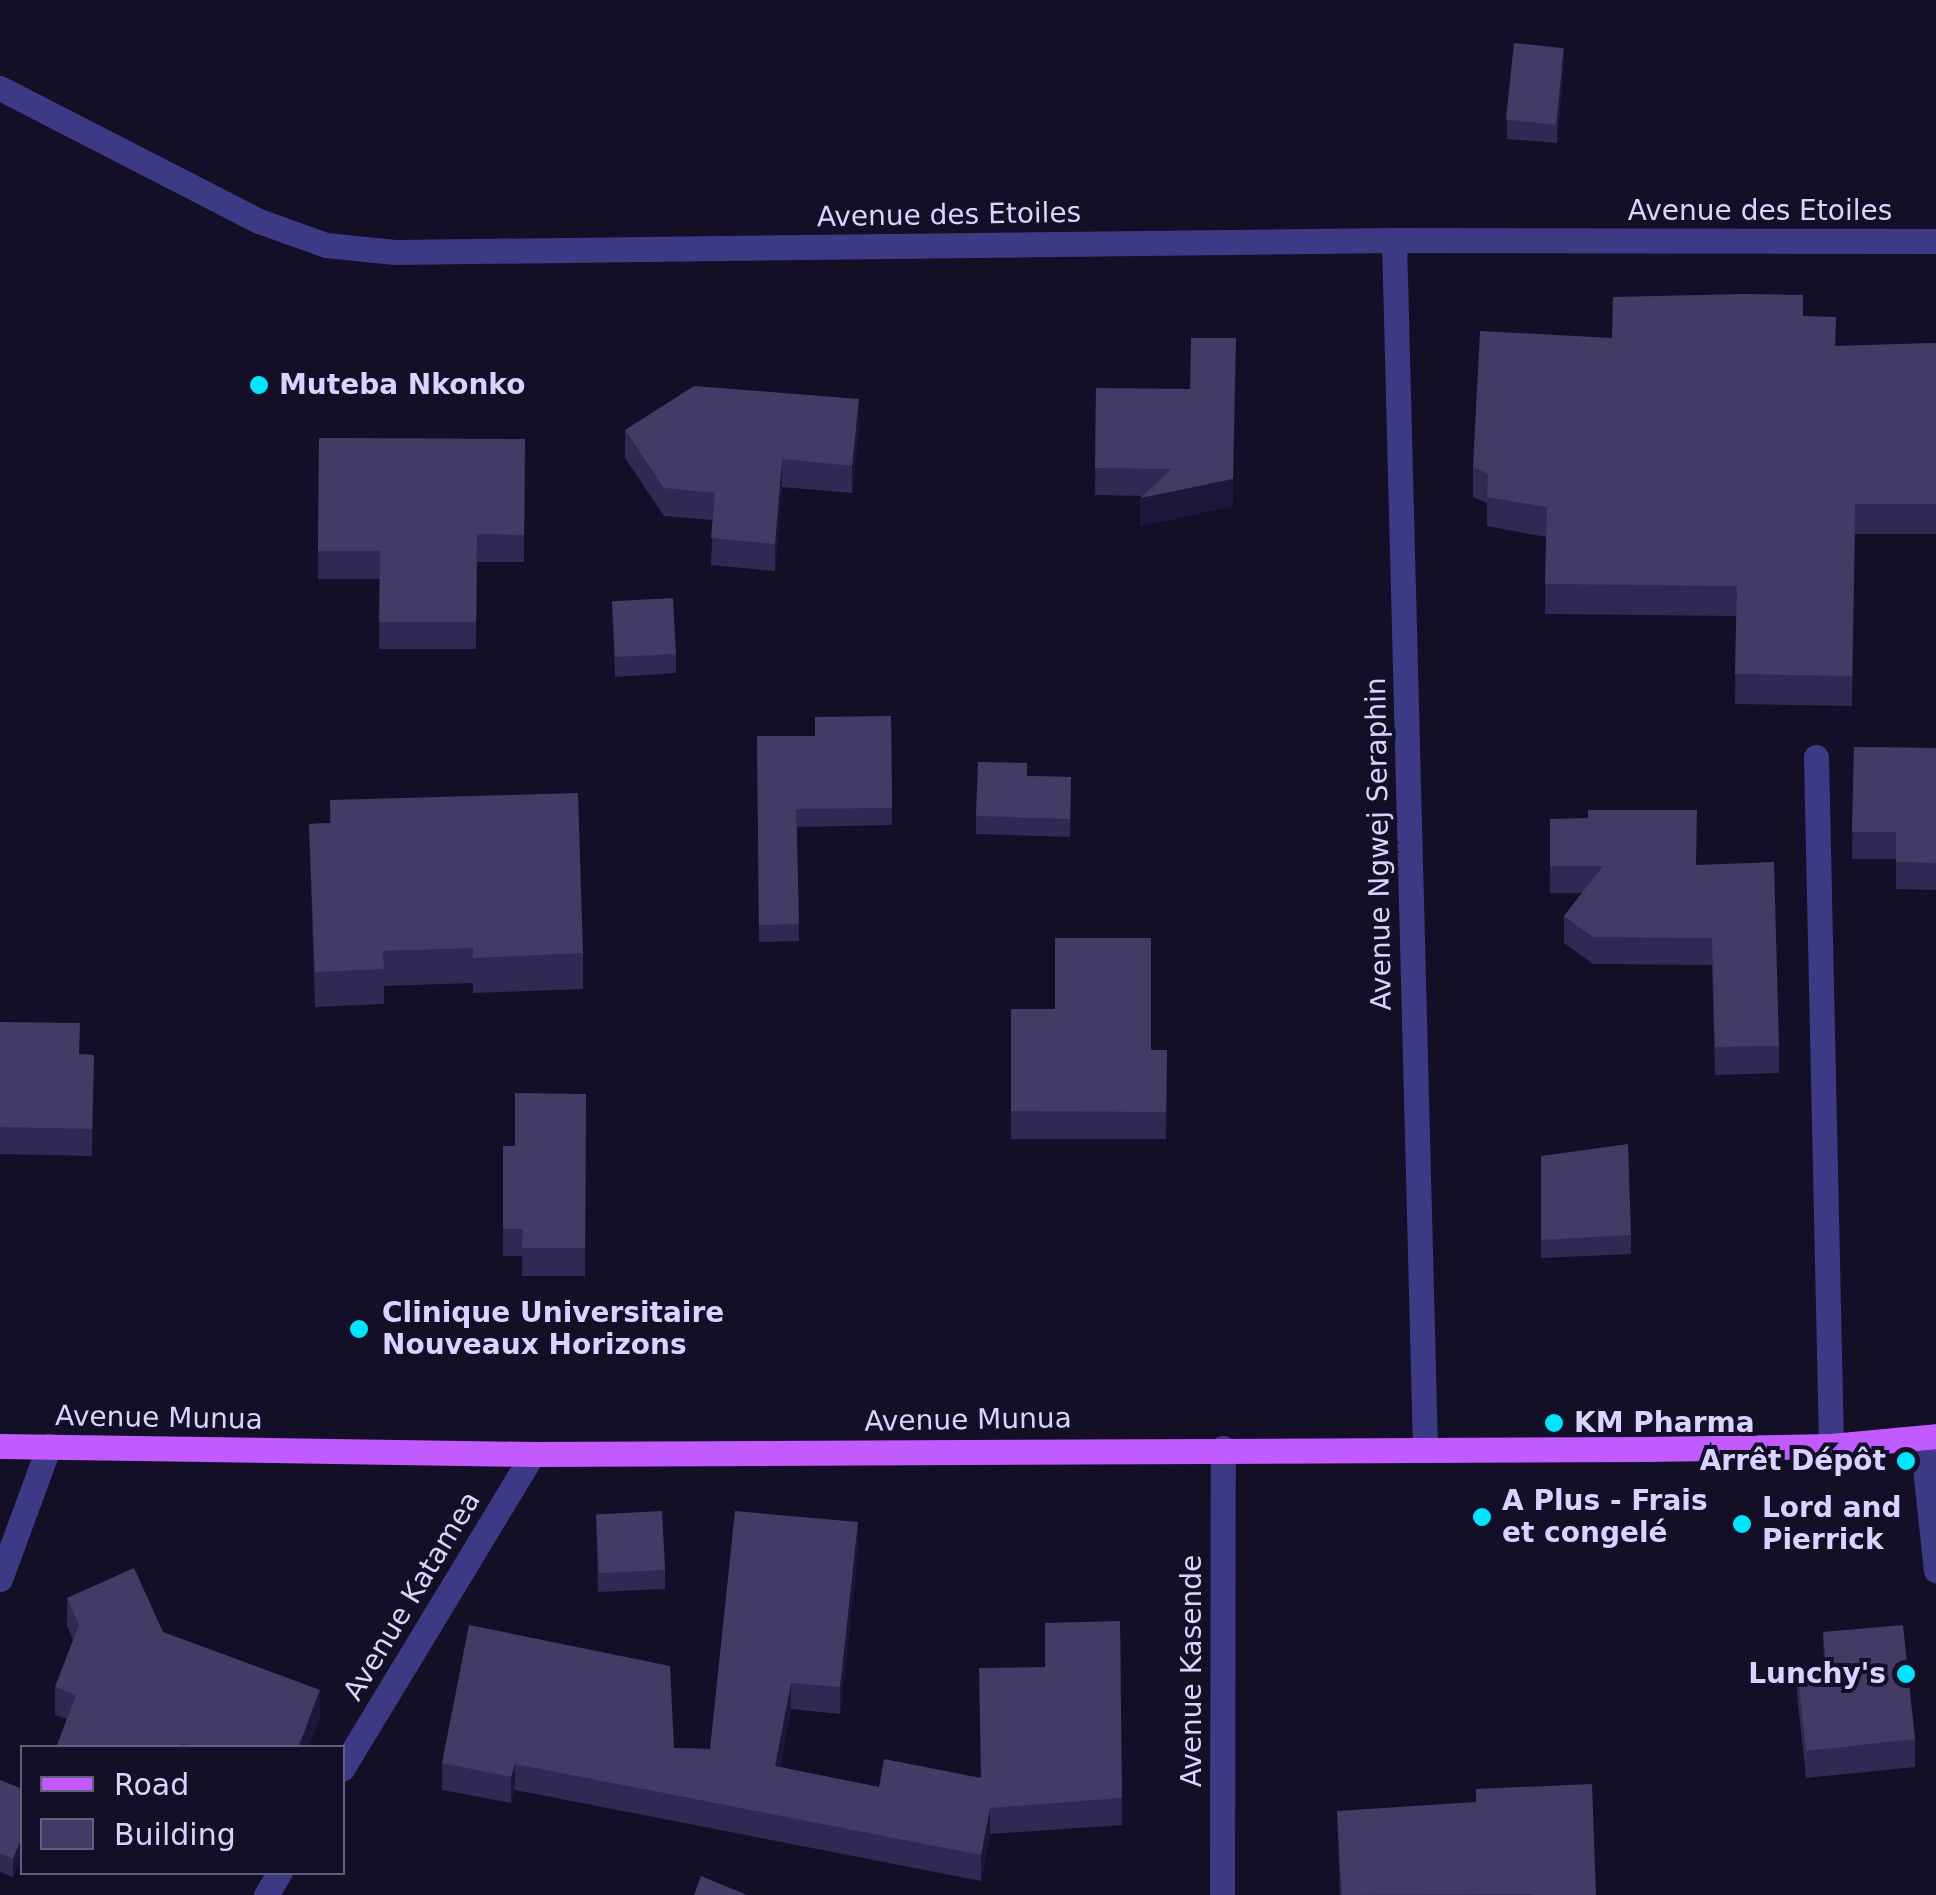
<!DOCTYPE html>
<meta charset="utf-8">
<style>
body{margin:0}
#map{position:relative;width:1936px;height:1895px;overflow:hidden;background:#130f26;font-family:"DejaVu Sans",sans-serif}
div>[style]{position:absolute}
.minor>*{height:25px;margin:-12.5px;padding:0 12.5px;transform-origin:12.5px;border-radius:12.5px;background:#3d3a85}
.major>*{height:25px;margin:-12.5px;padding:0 12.5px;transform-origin:12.5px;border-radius:12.5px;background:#c25bff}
.wall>*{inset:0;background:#312854}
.shaded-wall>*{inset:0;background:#1d163a}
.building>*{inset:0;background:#433a66;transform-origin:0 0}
.dots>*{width:28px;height:28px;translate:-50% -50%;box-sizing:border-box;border:5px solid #130f26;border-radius:50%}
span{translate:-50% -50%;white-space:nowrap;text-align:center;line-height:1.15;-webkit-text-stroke:8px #130f26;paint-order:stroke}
.street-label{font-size:28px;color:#d9d4ff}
.poi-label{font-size:28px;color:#d9d4ff;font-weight:700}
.left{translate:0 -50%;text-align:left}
.right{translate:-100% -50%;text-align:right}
.legend{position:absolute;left:20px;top:1745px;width:325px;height:130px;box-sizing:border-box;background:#130f26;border:2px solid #625e7d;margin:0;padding:12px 18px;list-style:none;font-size:30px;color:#d9d4ff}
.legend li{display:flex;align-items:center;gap:20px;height:50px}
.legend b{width:50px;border:2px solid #625e7d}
</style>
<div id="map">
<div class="minor">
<i style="left:0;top:88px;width:291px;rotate:27.2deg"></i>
<i style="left:259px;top:221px;width:71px;rotate:19.7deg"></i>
<i style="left:326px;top:245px;width:69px;rotate:5.8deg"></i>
<i style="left:395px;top:252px;width:999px;rotate:-0.69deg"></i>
<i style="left:1394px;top:240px;width:542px;rotate:0.11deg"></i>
<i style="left:1394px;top:240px;width:1207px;rotate:88.53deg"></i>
<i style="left:1816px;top:757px;width:689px;rotate:88.75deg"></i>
<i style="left:1922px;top:1440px;width:131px;rotate:83.9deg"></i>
<i style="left:0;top:1579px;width:142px;rotate:-69.8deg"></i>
<i style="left:342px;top:1769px;width:368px;rotate:-58.8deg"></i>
<i style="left:266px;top:1895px;width:27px;rotate:-59deg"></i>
<i style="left:1222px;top:1895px;width:447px;rotate:-89.9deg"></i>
</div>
<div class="major">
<i style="left:0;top:1446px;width:533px;rotate:0.86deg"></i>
<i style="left:533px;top:1454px;width:1113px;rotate:-0.26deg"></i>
<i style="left:1646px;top:1449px;width:185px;rotate:-0.9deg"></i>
<i style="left:1831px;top:1446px;width:105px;rotate:-5.4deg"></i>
</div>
<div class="wall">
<i style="clip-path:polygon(1564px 66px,1557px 143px,1507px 139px,1507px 120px)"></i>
<i style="clip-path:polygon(1803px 316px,1836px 346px,1936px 343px,1936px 534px,1855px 534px,1852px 706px,1735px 704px,1736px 616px,1545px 614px,1546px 537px,1487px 526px,1487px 503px,1473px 497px,1473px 467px,1612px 338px)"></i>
<i style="clip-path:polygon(1096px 388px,1233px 506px,1140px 526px,1143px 496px,1095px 495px)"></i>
<i style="clip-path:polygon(859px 427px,852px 493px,782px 487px,775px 571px,711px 565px,713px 520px,664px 516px,625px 458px,625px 430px)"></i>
<i style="clip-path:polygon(319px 438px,525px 439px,524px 562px,477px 562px,476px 649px,379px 649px,380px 579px,318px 579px)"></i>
<i style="clip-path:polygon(612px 601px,676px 654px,676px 673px,615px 677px)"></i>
<i style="clip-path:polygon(891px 716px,892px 825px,797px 827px,799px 941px,759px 942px,757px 736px,815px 736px)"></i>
<i style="clip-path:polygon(1854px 747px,1936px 748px,1936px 890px,1896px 889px,1896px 859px,1852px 859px)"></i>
<i style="clip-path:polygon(1027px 776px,1071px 777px,1070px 837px,976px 834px,976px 816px)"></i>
<i style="clip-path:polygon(330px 800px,583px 953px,583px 989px,473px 993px,473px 983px,384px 986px,384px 1004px,315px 1007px,309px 824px,330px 823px)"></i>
<i style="clip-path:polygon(1550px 819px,1697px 865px,1779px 1046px,1779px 1073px,1715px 1075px,1712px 965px,1593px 964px,1564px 943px,1564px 916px,1582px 893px,1550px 893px)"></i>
<i style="clip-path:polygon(1011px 1009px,1151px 1050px,1167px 1050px,1166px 1139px,1011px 1139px)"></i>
<i style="clip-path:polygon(0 1022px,80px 1054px,94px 1055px,92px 1156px,0 1154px)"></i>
<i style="clip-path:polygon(586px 1094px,585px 1276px,522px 1276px,522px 1256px,503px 1256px,503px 1146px,515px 1146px)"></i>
<i style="clip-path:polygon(1541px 1156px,1631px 1235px,1631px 1254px,1541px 1258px)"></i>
<i style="clip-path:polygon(596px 1515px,665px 1570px,665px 1589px,598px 1592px)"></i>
<i style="clip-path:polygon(858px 1549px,840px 1714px,791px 1709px,780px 1767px,879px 1787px,980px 1778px,1045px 1667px,1120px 1621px,1122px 1825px,990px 1834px,981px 1881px,515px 1790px,511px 1803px,442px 1790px,442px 1763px,674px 1748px,710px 1749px)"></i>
<i style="clip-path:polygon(67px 1598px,163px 1632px,320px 1717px,308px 1748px,56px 1748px,67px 1719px,55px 1715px,55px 1687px,73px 1640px,67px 1626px)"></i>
<i style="clip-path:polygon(1823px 1632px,1915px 1739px,1915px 1767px,1806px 1778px,1797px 1695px,1797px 1667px,1824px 1665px)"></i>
<i style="clip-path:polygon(0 1780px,22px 1789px,22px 1855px,13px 1877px,0 1872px)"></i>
<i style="clip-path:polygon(1337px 1811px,1596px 1895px,1340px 1895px)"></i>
</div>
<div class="shaded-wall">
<i style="clip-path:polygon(1564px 48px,1564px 66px,1557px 143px,1557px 125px)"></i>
<i style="clip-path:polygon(1236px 338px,1233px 506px,1140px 526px,1140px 498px,1233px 479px)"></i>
<i style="clip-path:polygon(859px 399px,859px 427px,852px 493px,852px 466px)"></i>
<i style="clip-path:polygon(782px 459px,782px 487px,775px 571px,775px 544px)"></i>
<i style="clip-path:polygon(858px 1522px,858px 1549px,840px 1714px,840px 1687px)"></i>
<i style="clip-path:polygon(791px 1683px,791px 1709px,775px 1792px,775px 1766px)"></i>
<i style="clip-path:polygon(320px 1690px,320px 1717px,308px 1748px,298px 1748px)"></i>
<i style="clip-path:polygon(515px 1764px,515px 1790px,511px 1803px,511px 1777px)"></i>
<i style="clip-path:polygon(990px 1808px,990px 1834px,981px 1881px,981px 1855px)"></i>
<i style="clip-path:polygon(22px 1837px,22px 1855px,13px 1877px,13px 1859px)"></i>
</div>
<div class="building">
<i style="left:1514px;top:43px;width:50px;height:77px;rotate:6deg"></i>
<i style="clip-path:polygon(1743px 294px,1803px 295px,1803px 316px,1836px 317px,1835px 346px,1936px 343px,1936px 504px,1855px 504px,1852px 676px,1735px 674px,1737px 586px,1545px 584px,1547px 507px,1487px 497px,1488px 474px,1473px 467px,1480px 331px,1612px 338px,1613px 297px)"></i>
<i style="clip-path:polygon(1191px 338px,1236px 338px,1233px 479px,1140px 498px,1172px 469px,1095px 468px,1096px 388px,1190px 389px)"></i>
<i style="clip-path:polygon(694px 386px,859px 399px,852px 466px,782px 459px,775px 544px,711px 538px,715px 493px,664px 488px,625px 430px)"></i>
<i style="clip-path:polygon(319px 438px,525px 439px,524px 535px,477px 534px,476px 622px,379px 622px,380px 551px,318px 551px)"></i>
<i style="left:673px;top:598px;width:56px;height:61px;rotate:87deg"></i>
<i style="clip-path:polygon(891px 716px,892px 808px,796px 809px,799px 924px,759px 925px,757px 736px,815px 736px,815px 717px)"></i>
<i style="clip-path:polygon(1854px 747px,1936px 748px,1936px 863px,1896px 862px,1896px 832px,1852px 832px)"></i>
<i style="clip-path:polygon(978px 762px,1027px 763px,1027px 776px,1071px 777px,1070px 819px,976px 816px)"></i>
<i style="clip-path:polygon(578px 793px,583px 953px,473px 958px,473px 948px,383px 951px,384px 969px,315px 972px,309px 824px,331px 823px,330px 800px)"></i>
<i style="clip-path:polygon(1588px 810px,1697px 810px,1696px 865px,1774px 862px,1779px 1046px,1715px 1047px,1712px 938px,1593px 937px,1564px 916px,1603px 866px,1550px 866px,1550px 819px,1588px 818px)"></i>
<i style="clip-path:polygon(1055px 938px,1151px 938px,1151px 1050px,1167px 1050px,1166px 1112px,1011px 1111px,1011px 1009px,1055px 1009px)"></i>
<i style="clip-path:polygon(0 1022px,80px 1023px,79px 1054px,94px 1055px,92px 1129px,0 1127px)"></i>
<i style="clip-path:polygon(515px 1093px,586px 1094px,585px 1248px,522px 1248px,523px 1229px,503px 1229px,503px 1146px,515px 1146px)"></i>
<i style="clip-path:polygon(1628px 1144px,1631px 1235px,1541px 1240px,1541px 1156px)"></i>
<i style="left:662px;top:1511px;width:59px;height:66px;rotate:87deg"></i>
<i style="clip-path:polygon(735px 1511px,858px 1522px,840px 1687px,791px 1683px,775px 1766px,879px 1787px,884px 1759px,981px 1778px,979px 1668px,1045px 1667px,1045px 1623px,1120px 1621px,1122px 1798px,990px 1808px,981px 1855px,515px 1764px,511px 1777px,442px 1763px,469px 1625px,670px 1666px,674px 1748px,710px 1749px)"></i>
<i style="clip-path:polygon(134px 1568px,163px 1632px,320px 1690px,298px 1748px,195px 1748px,182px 1743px,180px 1748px,56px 1748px,76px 1695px,55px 1687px,79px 1625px,67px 1598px)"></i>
<i style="clip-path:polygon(1903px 1625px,1915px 1739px,1806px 1751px,1797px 1667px,1826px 1665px,1823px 1632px)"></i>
<i style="clip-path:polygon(0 1780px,22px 1789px,22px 1837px,13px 1859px,0 1853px)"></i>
<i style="clip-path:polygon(1592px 1784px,1596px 1895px,1533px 1895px,1533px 1894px,1342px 1895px,1337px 1811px,1476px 1802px,1476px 1789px)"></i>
<i style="clip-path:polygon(701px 1876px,747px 1895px,694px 1895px)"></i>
</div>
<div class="dots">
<i style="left:259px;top:385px;background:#00e5ff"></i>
<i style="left:359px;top:1329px;background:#00e5ff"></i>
<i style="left:1554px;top:1423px;background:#00e5ff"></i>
<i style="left:1906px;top:1461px;background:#00e5ff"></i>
<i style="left:1482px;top:1517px;background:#00e5ff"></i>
<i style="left:1742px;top:1524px;background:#00e5ff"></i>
<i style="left:1906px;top:1674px;background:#00e5ff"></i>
</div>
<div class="street-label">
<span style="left:1760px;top:211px">Avenue des Etoiles</span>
<span style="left:949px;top:215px;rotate:-1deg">Avenue des Etoiles</span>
<span style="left:1379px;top:844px;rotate:-91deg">Avenue Ngwej Seraphin</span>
<span style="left:159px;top:1418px;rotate:1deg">Avenue Munua</span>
<span style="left:968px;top:1420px;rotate:-1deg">Avenue Munua</span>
<span style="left:412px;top:1596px;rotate:-59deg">Avenue Katamea</span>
<span style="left:1192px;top:1671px;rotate:-90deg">Avenue Kasende</span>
</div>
<div class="poi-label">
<span class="left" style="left:279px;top:385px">Muteba Nkonko</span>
<span class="left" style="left:382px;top:1329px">Clinique Universitaire<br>Nouveaux Horizons</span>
<span class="left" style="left:1574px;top:1423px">KM Pharma</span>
<span class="right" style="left:1886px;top:1461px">Arrêt Dépôt</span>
<span class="left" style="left:1502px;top:1517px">A Plus - Frais<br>et congelé</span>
<span class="left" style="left:1762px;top:1524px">Lord and<br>Pierrick</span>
<span class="right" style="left:1886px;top:1674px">Lunchy's</span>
</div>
<ul class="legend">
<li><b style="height:12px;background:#c25bff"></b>Road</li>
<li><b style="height:28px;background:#433a66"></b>Building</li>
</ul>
</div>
